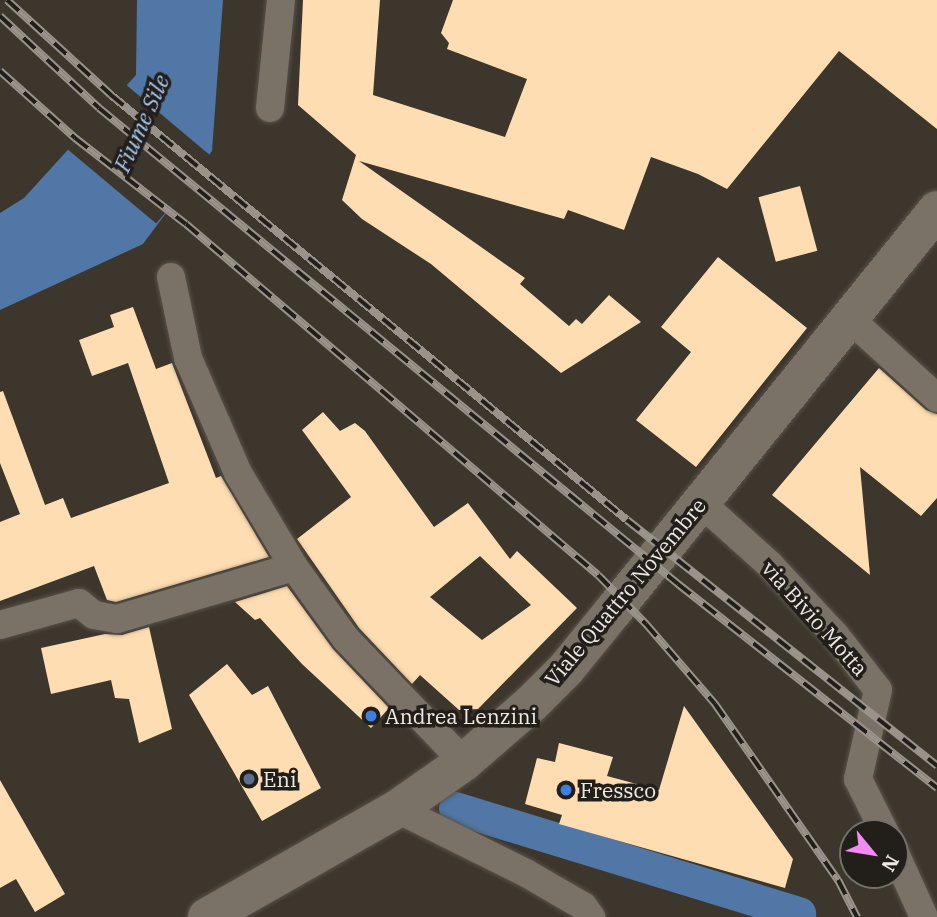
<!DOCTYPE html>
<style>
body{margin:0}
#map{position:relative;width:937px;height:917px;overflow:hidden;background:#3d362c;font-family:"IBM Plex Serif",serif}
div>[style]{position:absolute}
.water>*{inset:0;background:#5077a5}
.pier>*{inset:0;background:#3d362c;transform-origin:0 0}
.canal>*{height:33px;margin:-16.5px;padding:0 16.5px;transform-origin:16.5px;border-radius:16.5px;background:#5077a5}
.building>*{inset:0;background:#ffddb2;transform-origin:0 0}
.roads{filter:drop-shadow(0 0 2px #59524a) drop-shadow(0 0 2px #59524a)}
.minor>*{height:28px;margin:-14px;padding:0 14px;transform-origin:14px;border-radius:14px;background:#7a7267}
.secondary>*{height:38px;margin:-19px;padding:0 19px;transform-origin:19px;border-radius:19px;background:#7a7267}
.rail>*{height:8px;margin-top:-4px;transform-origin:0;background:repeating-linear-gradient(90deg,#221e1a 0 16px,#99938b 0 32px);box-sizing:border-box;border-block:2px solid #99938b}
.dots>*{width:19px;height:19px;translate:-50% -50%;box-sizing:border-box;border:4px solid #221e1a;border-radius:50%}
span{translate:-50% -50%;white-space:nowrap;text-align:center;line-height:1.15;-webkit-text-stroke:7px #221e1a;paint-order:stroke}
.street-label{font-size:21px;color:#eee9e3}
.poi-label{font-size:21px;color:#eee9e3}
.left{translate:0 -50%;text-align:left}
.water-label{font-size:23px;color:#a6c8f1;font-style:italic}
.north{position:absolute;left:839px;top:819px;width:70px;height:70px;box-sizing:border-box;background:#221e1a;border:2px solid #746f6a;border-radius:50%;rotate:120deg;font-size:19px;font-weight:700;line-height:28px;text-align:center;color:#eee9e3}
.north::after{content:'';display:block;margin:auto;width:24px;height:32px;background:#f28af3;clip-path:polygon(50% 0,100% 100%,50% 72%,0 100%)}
</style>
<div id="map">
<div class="water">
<i style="clip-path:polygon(137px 0,223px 0,212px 151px,143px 244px,0 310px,0 213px,24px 198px,136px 75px)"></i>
</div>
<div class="pier">
<i style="left:124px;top:83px;width:115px;height:87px;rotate:40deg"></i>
</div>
<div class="canal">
<i style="left:455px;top:808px;width:360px;rotate:17deg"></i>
</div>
<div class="building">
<i style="clip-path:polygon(303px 0,380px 0,373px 95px,505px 137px,527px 79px,447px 49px,449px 43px,441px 33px,453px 0,937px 0,937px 129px,839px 51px,727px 189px,698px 174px,651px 157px,624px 230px,568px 210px,564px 219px,359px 161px,525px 278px,520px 284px,569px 326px,576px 319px,582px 324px,609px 295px,641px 322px,561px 373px,431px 264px,362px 219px,342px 200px,356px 155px,298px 105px)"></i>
<i style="left:800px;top:186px;width:67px;height:43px;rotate:75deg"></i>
<i style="clip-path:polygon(718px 257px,807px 328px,696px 467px,636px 420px,691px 352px,661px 327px)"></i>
<i style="clip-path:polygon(133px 307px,156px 369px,172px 363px,216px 478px,221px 476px,269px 557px,116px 602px,107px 600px,94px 566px,0 601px,0 522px,20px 514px,0 463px,0 392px,3px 391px,45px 505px,63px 498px,71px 518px,169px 483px,128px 363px,92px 376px,79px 340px,114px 327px,110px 315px)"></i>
<i style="clip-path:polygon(879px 368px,926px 410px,937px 414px,937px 498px,921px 516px,860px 467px,870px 575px,772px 495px)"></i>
<i style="clip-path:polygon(evenodd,323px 412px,340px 431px,355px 423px,365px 431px,434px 527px,468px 503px,510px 559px,517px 551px,577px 608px,478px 709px,459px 710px,420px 675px,412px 684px,359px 628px,297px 539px,351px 497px,302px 430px,323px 412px,480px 556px,531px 605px,482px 640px,430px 597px,480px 556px)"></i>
<i style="clip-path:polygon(287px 586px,333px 649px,389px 708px,371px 728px,302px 664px,260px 618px,255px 620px,235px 602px)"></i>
<i style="clip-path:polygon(149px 627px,172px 729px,139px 743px,129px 699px,115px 698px,111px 680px,51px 694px,41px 648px,105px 634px,122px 635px)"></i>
<i style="clip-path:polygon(227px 664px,252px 695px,268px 686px,321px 788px,262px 821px,189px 695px)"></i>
<i style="clip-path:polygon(684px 706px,793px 859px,785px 888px,559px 824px,562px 815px,525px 804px,537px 758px,555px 762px,559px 743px,613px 757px,607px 776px,659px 790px)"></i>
<i style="clip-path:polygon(0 780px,65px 894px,35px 912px,16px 879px,0 888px)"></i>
</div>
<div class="roads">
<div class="minor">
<i style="left:270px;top:108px;width:109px;rotate:-84.2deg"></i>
<i style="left:171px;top:277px;width:83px;rotate:78.1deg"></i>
<i style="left:188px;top:358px;width:125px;rotate:66.5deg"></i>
<i style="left:238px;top:473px;width:109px;rotate:59.2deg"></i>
<i style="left:294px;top:567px;width:89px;rotate:54.2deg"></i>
<i style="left:346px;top:639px;width:170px;rotate:46.2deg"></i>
<i style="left:849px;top:318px;width:119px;rotate:42.3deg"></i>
<i style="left:700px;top:502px;width:93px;rotate:41.9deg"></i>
<i style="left:769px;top:564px;width:98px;rotate:47.1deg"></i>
<i style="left:836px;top:636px;width:68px;rotate:52.1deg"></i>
<i style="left:878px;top:690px;width:91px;rotate:102.7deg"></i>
<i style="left:858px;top:779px;width:60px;rotate:63.4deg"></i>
<i style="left:0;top:625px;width:82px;rotate:-15.6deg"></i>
<i style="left:79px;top:603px;width:19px;rotate:39deg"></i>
<i style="left:94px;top:615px;width:23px;rotate:10deg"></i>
<i style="left:117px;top:619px;width:184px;rotate:-16.4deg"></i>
<i style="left:397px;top:809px;width:144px;rotate:26.4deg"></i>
<i style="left:526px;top:873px;width:66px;rotate:30.1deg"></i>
<i style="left:583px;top:906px;width:14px;rotate:54deg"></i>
<i style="left:895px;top:853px;width:70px;rotate:65.6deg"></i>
</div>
<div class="secondary">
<i style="left:207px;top:917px;width:219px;rotate:-29.6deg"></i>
<i style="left:397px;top:809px;width:82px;rotate:-35deg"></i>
<i style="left:464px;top:762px;width:89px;rotate:-40.9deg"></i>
<i style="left:531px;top:704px;width:49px;rotate:-45deg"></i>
<i style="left:566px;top:669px;width:76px;rotate:-50.9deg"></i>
<i style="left:614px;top:610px;width:514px;rotate:-51.08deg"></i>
</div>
</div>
<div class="rail">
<i style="left:7px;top:0;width:141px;rotate:42.4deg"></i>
<i style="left:111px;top:95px;width:668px;rotate:39.48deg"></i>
<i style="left:627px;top:520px;width:396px;rotate:38.4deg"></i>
<i style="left:0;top:16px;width:135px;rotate:42.9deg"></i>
<i style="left:99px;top:108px;width:750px;rotate:39.42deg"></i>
<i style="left:678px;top:584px;width:330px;rotate:38.2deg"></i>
<i style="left:0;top:71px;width:101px;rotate:41.8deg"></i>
<i style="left:75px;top:138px;width:140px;rotate:37.8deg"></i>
<i style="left:186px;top:224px;width:541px;rotate:40.43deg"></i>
<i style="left:598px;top:575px;width:69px;rotate:45.6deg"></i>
<i style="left:646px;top:624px;width:106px;rotate:49.2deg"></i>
<i style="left:715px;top:704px;width:215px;rotate:55.1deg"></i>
<i style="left:838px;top:880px;width:42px;rotate:62.8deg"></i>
</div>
<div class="dots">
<i style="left:371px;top:716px;background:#3f7fe0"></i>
<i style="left:249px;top:779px;background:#5c6f8a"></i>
<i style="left:566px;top:790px;background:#3f7fe0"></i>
</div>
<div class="street-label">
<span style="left:625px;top:592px;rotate:-50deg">Viale Quattro Novembre</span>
<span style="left:815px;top:618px;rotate:48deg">via Bivio Motta</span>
</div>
<div class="poi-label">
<span class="left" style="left:385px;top:716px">Andrea Lenzini</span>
<span class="left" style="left:263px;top:779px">Eni</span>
<span class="left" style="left:580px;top:790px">Fressco</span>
</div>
<div class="water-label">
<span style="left:141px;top:123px;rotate:-66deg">Fiume Sile</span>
</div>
<div class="north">N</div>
</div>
